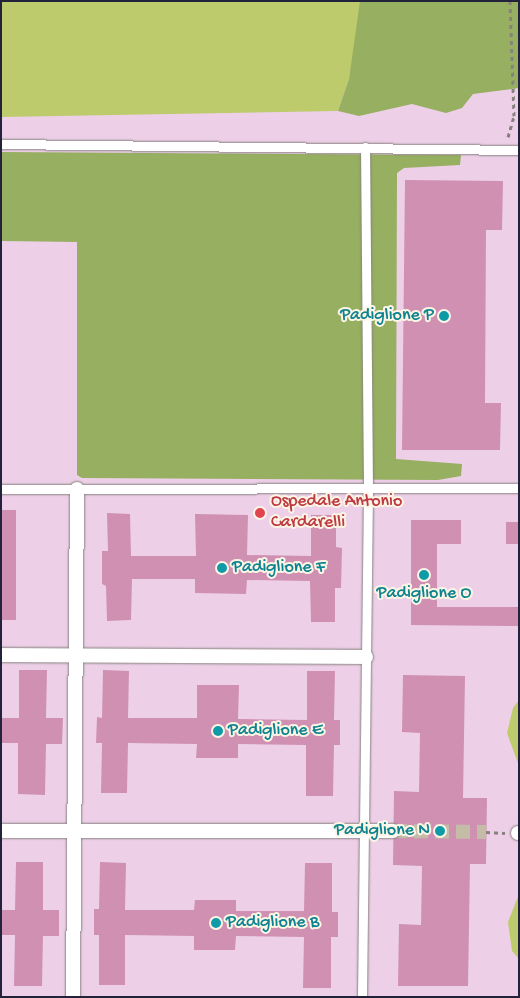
<!DOCTYPE html>
<style>
body{margin:0}
#map{position:relative;width:520px;height:998px;overflow:hidden;background:#ece3c2;font-family:"Gochi Hand",sans-serif}
div>[style]{position:absolute}
.built>*{inset:0;background:#edd0e8}
.green>*{inset:0;background:#bdcb6d}
.forest>*{inset:0;background:#96af60}
.building>*{inset:0;background:#cf90b2;transform-origin:0 0}
.pedestrian-tunnel>*{height:14px;margin-top:-7px;transform-origin:0;background:repeating-linear-gradient(90deg,#c4bca7 0 14px,transparent 0 21px)}
.path>*{height:3px;margin-top:-1.5px;transform-origin:0;background:repeating-linear-gradient(90deg,#87827e 0 4px,transparent 0 8px)}
.roads{filter:drop-shadow(0 0 1px #87827e) drop-shadow(0 0 1px #87827e)}
.service>*{height:9px;margin:-4.5px;padding:0 4.5px;transform-origin:4.5px;border-radius:4.5px;background:#fff}
.pedestrian>*{height:14px;margin:-7px;padding:0 7px;transform-origin:7px;border-radius:7px;background:#fff}
.dots>*{width:14px;height:14px;translate:-50% -50%;box-sizing:border-box;border:2px solid #fcf5e5;border-radius:50%}
span{translate:-50% -50%;white-space:nowrap;text-align:center;line-height:1.15;-webkit-text-stroke:4px #fcf5e5;paint-order:stroke}
.culture-label{font-size:18px;color:#0d838f}
.right{translate:-100% -50%;text-align:right}
.left{translate:0 -50%;text-align:left}
.health-label{font-size:18px;color:#be3a42}
.frame{position:absolute;inset:0;border:2px solid #22223b;pointer-events:none}
</style>
<div id="map">
<div class="built">
<i style="clip-path:polygon(1px 1px,496px 1px,519px 29px,519px 997px,1px 997px)"></i>
</div>
<div class="green">
<i style="clip-path:polygon(1px 1px,360px 1px,361px 10px,349px 79px,338px 111px,1px 117px)"></i>
<i style="clip-path:polygon(519px 700px,519px 766px,507px 733px,513px 708px)"></i>
<i style="clip-path:polygon(519px 894px,519px 959px,512px 951px,508px 922px)"></i>
</div>
<div class="forest">
<i style="clip-path:polygon(360px 1px,519px 1px,519px 88px,473px 94px,462px 108px,446px 113px,412px 104px,359px 116px,338px 111px,349px 79px)"></i>
<i style="clip-path:polygon(1px 152px,461px 155px,460px 165px,404px 168px,397px 173px,396px 459px,462px 464px,461px 476px,438px 480px,82px 478px,77px 475px,77px 242px,1px 241px)"></i>
</div>
<div class="building">
<i style="clip-path:polygon(405px 180px,503px 181px,502px 230px,486px 230px,485px 403px,501px 403px,500px 450px,402px 450px)"></i>
<i style="left:1px;top:510px;width:15px;height:110px"></i>
<i style="clip-path:polygon(107px 513px,130px 514px,131px 556px,196px 556px,195px 514px,248px 515px,247px 555px,311px 556px,311px 515px,336px 515px,336px 547px,342px 548px,341px 588px,335px 588px,335px 622px,311px 622px,310px 581px,247px 580px,246px 594px,195px 593px,195px 579px,132px 579px,131px 620px,107px 621px,106px 586px,102px 584px,102px 551px,108px 551px)"></i>
<i style="clip-path:polygon(411px 520px,461px 520px,461px 544px,437px 544px,437px 607px,519px 607px,519px 626px,411px 625px)"></i>
<i style="left:506px;top:522px;width:13px;height:22px"></i>
<i style="clip-path:polygon(19px 670px,47px 670px,46px 718px,63px 718px,62px 744px,46px 744px,45px 795px,18px 794px,18px 743px,1px 743px,1px 718px,19px 718px)"></i>
<i style="clip-path:polygon(103px 670px,129px 671px,128px 718px,197px 718px,197px 685px,239px 685px,238px 719px,307px 720px,307px 671px,335px 671px,334px 720px,340px 720px,340px 745px,334px 745px,333px 796px,306px 796px,306px 745px,238px 744px,238px 758px,196px 758px,197px 744px,128px 743px,127px 793px,101px 793px,102px 743px,96px 743px,97px 717px,102px 718px)"></i>
<i style="clip-path:polygon(403px 675px,465px 676px,463px 798px,487px 798px,486px 864px,470px 864px,468px 986px,398px 986px,399px 924px,421px 925px,422px 866px,393px 865px,394px 791px,419px 792px,420px 733px,402px 732px)"></i>
<i style="clip-path:polygon(16px 862px,43px 862px,43px 910px,59px 910px,59px 936px,43px 936px,42px 986px,14px 986px,15px 935px,1px 935px,1px 910px,15px 910px)"></i>
<i style="clip-path:polygon(100px 862px,126px 863px,125px 910px,194px 910px,195px 900px,236px 900px,236px 911px,304px 911px,305px 863px,332px 863px,332px 912px,338px 912px,338px 937px,331px 937px,331px 988px,303px 988px,304px 937px,236px 936px,235px 950px,194px 950px,194px 936px,125px 935px,125px 985px,99px 985px,99px 935px,94px 935px,94px 909px,99px 909px)"></i>
</div>
<div class="pedestrian-tunnel">
<i style="left:393px;top:831px;width:93px;rotate:0.6deg"></i>
</div>
<div class="path">
<i style="left:508px;top:137px;width:22px;rotate:-74deg"></i>
<i style="left:514px;top:116px;width:115px;rotate:-92deg"></i>
<i style="left:486px;top:832px;width:19px;rotate:3deg"></i>
</div>
<div class="roads">
<div class="service">
<i style="left:1px;top:144px;width:518px;rotate:0.66deg"></i>
<i style="left:1px;top:489px;width:518px;rotate:-0.11deg"></i>
<i style="left:362px;top:997px;width:509px;rotate:-89.32deg"></i>
<i style="left:368px;top:488px;width:341px;rotate:-90.5deg"></i>
</div>
<div class="pedestrian">
<i style="left:1px;top:655px;width:365px;rotate:0.3deg"></i>
<i style="left:1px;top:831px;width:392px"></i>
<i style="left:518px;top:833px;width:1px"></i>
<i style="left:73px;top:997px;width:508px;rotate:-89.55deg"></i>
</div>
</div>
<div class="dots">
<i style="left:444px;top:316px;background:#0f9aa8"></i>
<i style="left:260px;top:513px;background:#e0444e"></i>
<i style="left:222px;top:568px;background:#0f9aa8"></i>
<i style="left:424px;top:575px;background:#0f9aa8"></i>
<i style="left:218px;top:731px;background:#0f9aa8"></i>
<i style="left:440px;top:831px;background:#0f9aa8"></i>
<i style="left:216px;top:923px;background:#0f9aa8"></i>
</div>
<div class="culture-label">
<span class="right" style="left:434px;top:316px">Padiglione P</span>
<span class="left" style="left:232px;top:568px">Padiglione F</span>
<span style="left:424px;top:594px">Padiglione O</span>
<span class="left" style="left:228px;top:731px">Padiglione E</span>
<span class="right" style="left:430px;top:831px">Padiglione N</span>
<span class="left" style="left:226px;top:923px">Padiglione B</span>
</div>
<div class="health-label">
<span class="left" style="left:271px;top:513px">Ospedale Antonio<br>Cardarelli</span>
</div>
<div class="frame"></div>
</div>
